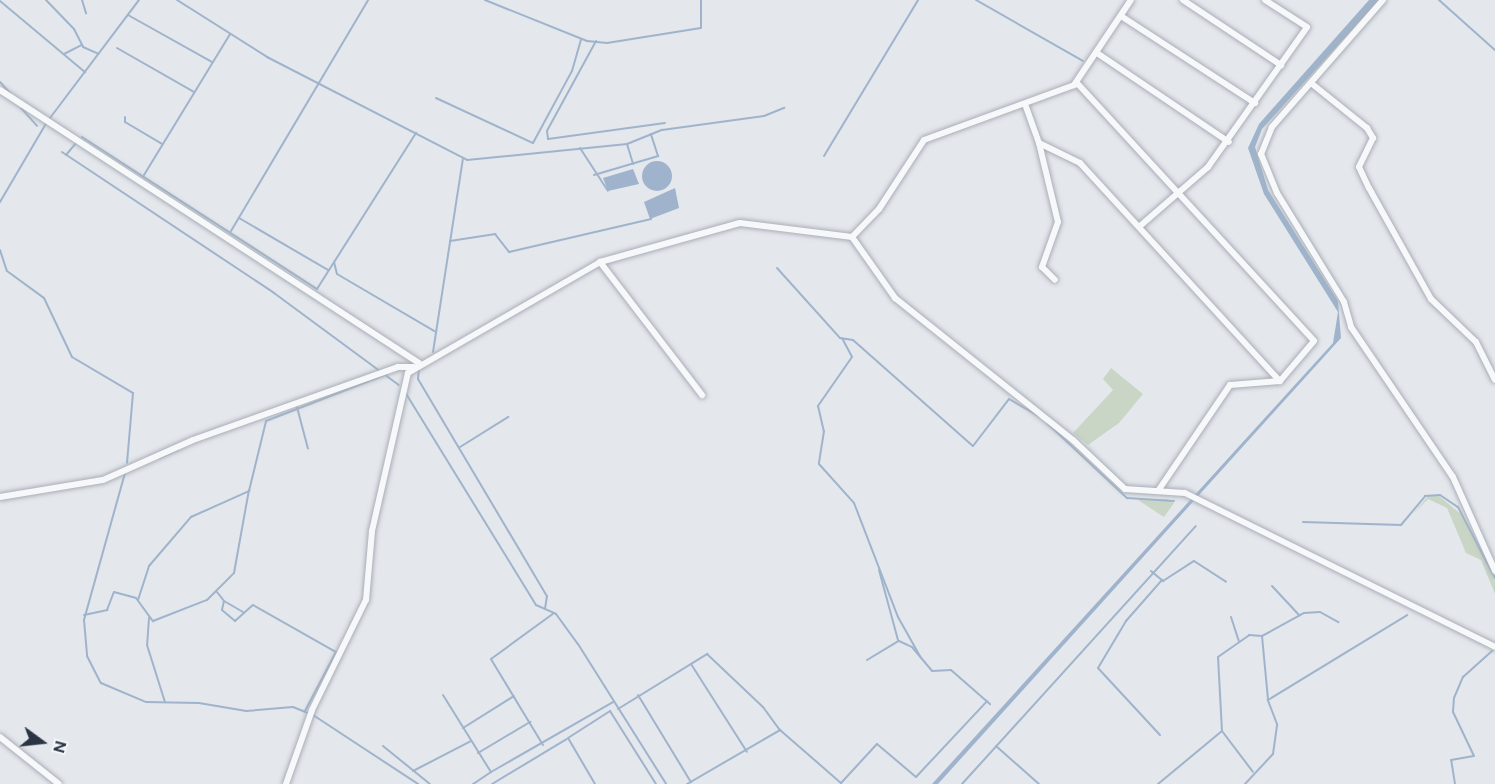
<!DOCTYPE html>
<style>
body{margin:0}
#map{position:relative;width:1495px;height:784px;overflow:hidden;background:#e4e7ec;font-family:"DM Sans",sans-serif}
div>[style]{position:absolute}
.green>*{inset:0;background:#c9d6c5}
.water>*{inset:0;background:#9fb4cc}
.round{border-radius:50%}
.stream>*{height:2px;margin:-1px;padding:0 1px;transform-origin:1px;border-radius:1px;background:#9fb4cc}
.roads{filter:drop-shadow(0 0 2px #a9aeb7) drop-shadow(0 0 2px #a9aeb7)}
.street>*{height:6px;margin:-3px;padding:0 3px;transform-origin:3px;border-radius:3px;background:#f7f8fa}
span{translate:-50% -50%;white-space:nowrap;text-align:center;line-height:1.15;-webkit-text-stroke:6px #f4f6f9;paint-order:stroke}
.north{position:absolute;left:12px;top:712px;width:60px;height:60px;-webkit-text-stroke:4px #f4f6f9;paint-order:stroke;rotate:105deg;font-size:16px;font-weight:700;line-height:24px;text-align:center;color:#2b3445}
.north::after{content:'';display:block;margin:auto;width:21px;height:27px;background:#2b3445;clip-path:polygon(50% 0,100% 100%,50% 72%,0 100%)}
</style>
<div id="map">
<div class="green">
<i style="clip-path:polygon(1111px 368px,1143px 394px,1119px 423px,1088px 445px,1073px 433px,1113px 390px,1103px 379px)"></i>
<i style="clip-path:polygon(1429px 495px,1439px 496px,1462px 515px,1495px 580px,1495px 594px,1481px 560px,1466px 553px,1447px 508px,1428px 499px,1413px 514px)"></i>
<i style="clip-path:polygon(1167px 499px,1174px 503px,1164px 517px,1138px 500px)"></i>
</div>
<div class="water">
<i style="clip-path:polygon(1369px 0,1379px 0,1262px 129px,1255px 147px,1268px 190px,1338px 301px,1341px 338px,938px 784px,932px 784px,1333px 343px,1338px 312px,1264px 194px,1248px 148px,1259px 124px)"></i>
<i class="round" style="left:642px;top:161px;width:30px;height:30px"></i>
<i style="clip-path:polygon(633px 169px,639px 184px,608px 191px,603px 178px)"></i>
<i style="clip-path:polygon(675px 188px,679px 208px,650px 219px,644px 202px)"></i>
</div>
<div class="stream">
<i style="left:46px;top:0;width:40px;rotate:46deg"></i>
<i style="left:74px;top:29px;width:20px;rotate:63deg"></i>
<i style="left:83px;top:47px;width:17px;rotate:24deg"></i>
<i style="left:82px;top:0;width:14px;rotate:73deg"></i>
<i style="left:177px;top:0;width:107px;rotate:32.3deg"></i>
<i style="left:267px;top:57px;width:225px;rotate:27.2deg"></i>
<i style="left:467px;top:160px;width:161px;rotate:-5.7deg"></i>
<i style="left:627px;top:144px;width:38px;rotate:-22deg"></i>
<i style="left:662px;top:130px;width:103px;rotate:-7.8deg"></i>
<i style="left:764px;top:116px;width:22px;rotate:-22deg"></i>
<i style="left:485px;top:0;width:110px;rotate:21.9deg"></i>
<i style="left:587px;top:41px;width:20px;rotate:6deg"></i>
<i style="left:607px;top:43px;width:95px;rotate:-9.1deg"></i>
<i style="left:701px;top:28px;width:28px;rotate:-90deg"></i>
<i style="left:976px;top:0;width:123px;rotate:29.7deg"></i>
<i style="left:1439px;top:0;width:75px;rotate:41.8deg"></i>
<i style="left:0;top:1px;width:111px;rotate:39.9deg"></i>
<i style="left:128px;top:15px;width:96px;rotate:29.2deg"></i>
<i style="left:596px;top:41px;width:102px;rotate:118.6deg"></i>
<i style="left:547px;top:131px;width:8px;rotate:83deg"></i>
<i style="left:548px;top:139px;width:118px;rotate:-7.8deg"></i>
<i style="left:117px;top:48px;width:89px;rotate:29.7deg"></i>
<i style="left:64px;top:54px;width:20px;rotate:-27deg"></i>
<i style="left:0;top:82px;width:15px;rotate:48deg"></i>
<i style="left:436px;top:98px;width:107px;rotate:24.9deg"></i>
<i style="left:533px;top:143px;width:82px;rotate:-61.6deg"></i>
<i style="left:572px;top:71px;width:33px;rotate:-74deg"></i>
<i style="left:21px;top:108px;width:24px;rotate:48deg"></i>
<i style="left:125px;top:117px;width:5px;rotate:90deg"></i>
<i style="left:125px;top:122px;width:43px;rotate:30.7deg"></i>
<i style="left:50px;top:118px;width:148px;rotate:-53deg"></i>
<i style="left:82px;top:137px;width:280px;rotate:32.9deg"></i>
<i style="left:317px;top:289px;width:185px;rotate:-57.6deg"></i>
<i style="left:627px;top:144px;width:21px;rotate:73deg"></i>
<i style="left:580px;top:148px;width:51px;rotate:56.9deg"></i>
<i style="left:62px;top:152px;width:255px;rotate:33.6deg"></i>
<i style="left:274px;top:293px;width:155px;rotate:36.4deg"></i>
<i style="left:66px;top:155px;width:16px;rotate:-50deg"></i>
<i style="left:824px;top:156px;width:182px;rotate:-58.9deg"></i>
<i style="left:144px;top:175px;width:165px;rotate:-58.6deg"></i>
<i style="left:594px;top:175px;width:67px;rotate:-16.5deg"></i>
<i style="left:658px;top:156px;width:23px;rotate:-108deg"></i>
<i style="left:0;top:202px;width:93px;rotate:-59.6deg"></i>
<i style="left:239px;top:218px;width:103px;rotate:30.3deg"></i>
<i style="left:231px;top:231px;width:269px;rotate:-59.3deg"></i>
<i style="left:450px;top:241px;width:46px;rotate:-8.8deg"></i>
<i style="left:495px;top:234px;width:23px;rotate:52deg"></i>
<i style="left:509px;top:252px;width:146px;rotate:-13.1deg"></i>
<i style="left:0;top:250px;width:22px;rotate:72deg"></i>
<i style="left:7px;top:271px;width:46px;rotate:36.1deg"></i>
<i style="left:44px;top:298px;width:65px;rotate:64.6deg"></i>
<i style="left:72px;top:357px;width:71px;rotate:30.5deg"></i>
<i style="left:133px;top:393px;width:70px;rotate:94.9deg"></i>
<i style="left:334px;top:262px;width:12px;rotate:76deg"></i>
<i style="left:337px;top:274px;width:113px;rotate:30.4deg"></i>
<i style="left:777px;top:268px;width:94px;rotate:48deg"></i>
<i style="left:840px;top:338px;width:13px;rotate:9deg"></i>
<i style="left:853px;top:340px;width:160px;rotate:41.5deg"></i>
<i style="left:973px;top:446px;width:59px;rotate:-52.5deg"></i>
<i style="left:1009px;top:399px;width:34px;rotate:30deg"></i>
<i style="left:842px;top:338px;width:21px;rotate:62deg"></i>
<i style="left:852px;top:357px;width:60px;rotate:124.8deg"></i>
<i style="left:818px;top:406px;width:26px;rotate:77deg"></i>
<i style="left:824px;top:431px;width:33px;rotate:99deg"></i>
<i style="left:819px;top:464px;width:52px;rotate:48.1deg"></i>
<i style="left:854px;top:503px;width:122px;rotate:68.9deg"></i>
<i style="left:898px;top:617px;width:47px;rotate:60.7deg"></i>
<i style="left:433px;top:352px;width:195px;rotate:-81.2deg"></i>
<i style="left:419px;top:369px;width:10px;rotate:96deg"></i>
<i style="left:418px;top:379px;width:252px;rotate:59.3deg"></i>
<i style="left:547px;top:596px;width:12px;rotate:99deg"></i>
<i style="left:405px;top:392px;width:250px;rotate:58.4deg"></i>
<i style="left:536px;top:605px;width:22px;rotate:24deg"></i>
<i style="left:556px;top:614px;width:37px;rotate:54deg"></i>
<i style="left:578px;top:644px;width:165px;rotate:57.8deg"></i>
<i style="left:297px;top:407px;width:43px;rotate:75.3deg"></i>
<i style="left:1047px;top:423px;width:110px;rotate:43.2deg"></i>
<i style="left:1127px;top:498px;width:47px;rotate:3.7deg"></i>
<i style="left:460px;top:447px;width:57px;rotate:-32deg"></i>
<i style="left:159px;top:458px;width:21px;rotate:-23deg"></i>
<i style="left:125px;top:473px;width:153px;rotate:105.6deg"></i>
<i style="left:84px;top:620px;width:36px;rotate:85deg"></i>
<i style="left:87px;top:656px;width:30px;rotate:63deg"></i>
<i style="left:101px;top:683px;width:49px;rotate:22.9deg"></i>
<i style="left:146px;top:702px;width:53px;rotate:1.1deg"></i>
<i style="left:199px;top:703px;width:48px;rotate:9.7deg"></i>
<i style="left:246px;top:711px;width:47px;rotate:-4.9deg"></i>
<i style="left:293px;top:707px;width:16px;rotate:22deg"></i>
<i style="left:1303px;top:522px;width:98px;rotate:1.8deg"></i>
<i style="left:1401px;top:525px;width:38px;rotate:-50deg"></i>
<i style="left:1425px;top:496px;width:15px;rotate:-4deg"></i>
<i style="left:1440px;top:495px;width:22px;rotate:34deg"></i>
<i style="left:1458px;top:507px;width:80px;rotate:62.5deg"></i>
<i style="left:879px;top:570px;width:73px;rotate:74.8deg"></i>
<i style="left:1151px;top:571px;width:16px;rotate:40deg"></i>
<i style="left:1163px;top:581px;width:37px;rotate:-33deg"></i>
<i style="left:1194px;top:561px;width:38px;rotate:33deg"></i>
<i style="left:1272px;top:586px;width:40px;rotate:47deg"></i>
<i style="left:217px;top:592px;width:11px;rotate:52deg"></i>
<i style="left:224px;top:601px;width:9px;rotate:103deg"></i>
<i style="left:222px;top:610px;width:17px;rotate:40deg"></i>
<i style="left:235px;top:621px;width:24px;rotate:-42deg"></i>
<i style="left:253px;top:605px;width:95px;rotate:29.5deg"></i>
<i style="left:336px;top:652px;width:67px;rotate:117.7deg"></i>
<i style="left:138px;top:600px;width:36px;rotate:-72deg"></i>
<i style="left:149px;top:566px;width:65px;rotate:-49.4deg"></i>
<i style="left:191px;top:517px;width:64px;rotate:-24.1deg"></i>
<i style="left:249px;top:491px;width:72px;rotate:-76.3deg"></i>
<i style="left:266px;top:421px;width:130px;rotate:-21.2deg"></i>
<i style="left:224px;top:601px;width:22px;rotate:30deg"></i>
<i style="left:84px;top:615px;width:24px;rotate:-12deg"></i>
<i style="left:107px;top:610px;width:19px;rotate:-69deg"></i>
<i style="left:114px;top:592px;width:23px;rotate:15deg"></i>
<i style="left:136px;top:598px;width:29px;rotate:54deg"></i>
<i style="left:153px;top:621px;width:58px;rotate:-21.3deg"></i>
<i style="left:207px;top:600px;width:38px;rotate:-45deg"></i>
<i style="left:234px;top:573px;width:84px;rotate:-79.8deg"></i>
<i style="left:1231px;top:617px;width:25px;rotate:72deg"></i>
<i style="left:149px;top:618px;width:27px;rotate:94deg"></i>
<i style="left:147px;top:645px;width:60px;rotate:72.5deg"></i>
<i style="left:1262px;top:636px;width:48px;rotate:-28.7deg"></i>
<i style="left:1304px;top:613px;width:16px;rotate:-4deg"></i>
<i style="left:1320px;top:612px;width:21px;rotate:29deg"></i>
<i style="left:867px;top:660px;width:37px;rotate:-31deg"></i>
<i style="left:899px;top:641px;width:14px;rotate:25deg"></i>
<i style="left:912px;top:647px;width:31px;rotate:50deg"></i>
<i style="left:932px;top:671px;width:19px;rotate:-3deg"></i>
<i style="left:951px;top:670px;width:52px;rotate:41.1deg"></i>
<i style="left:691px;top:664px;width:104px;rotate:57.5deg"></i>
<i style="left:443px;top:695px;width:91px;rotate:58.1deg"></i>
<i style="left:491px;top:772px;width:22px;rotate:146deg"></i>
<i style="left:638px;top:695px;width:102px;rotate:58.7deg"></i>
<i style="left:618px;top:709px;width:105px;rotate:-31.7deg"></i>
<i style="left:707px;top:654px;width:77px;rotate:43.4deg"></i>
<i style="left:763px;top:707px;width:29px;rotate:54deg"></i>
<i style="left:313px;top:715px;width:126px;rotate:33.3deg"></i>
<i style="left:463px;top:728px;width:60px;rotate:-32.1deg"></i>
<i style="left:1222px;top:731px;width:51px;rotate:52.9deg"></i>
<i style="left:1160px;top:735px;width:91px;rotate:-132.8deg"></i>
<i style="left:1098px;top:668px;width:55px;rotate:-59.2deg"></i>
<i style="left:1126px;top:621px;width:55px;rotate:-48.7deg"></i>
<i style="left:543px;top:745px;width:100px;rotate:-121.2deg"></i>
<i style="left:491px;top:659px;width:78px;rotate:-36.1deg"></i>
<i style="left:383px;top:746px;width:60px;rotate:39deg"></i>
<i style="left:996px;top:746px;width:57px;rotate:41.5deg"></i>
<i style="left:478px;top:753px;width:61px;rotate:-30.8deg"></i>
<i style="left:413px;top:771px;width:65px;rotate:-27.3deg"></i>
<i style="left:491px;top:772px;width:141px;rotate:-29.8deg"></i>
<i style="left:492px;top:784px;width:87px;rotate:-31deg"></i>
<i style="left:595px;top:784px;width:53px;rotate:-120.4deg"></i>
<i style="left:568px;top:738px;width:50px;rotate:-32.7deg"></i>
<i style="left:610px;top:711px;width:86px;rotate:57.8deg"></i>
<i style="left:687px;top:784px;width:108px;rotate:-30.1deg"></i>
<i style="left:780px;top:730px;width:81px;rotate:41deg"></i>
<i style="left:841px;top:783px;width:53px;rotate:-47.3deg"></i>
<i style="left:877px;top:744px;width:51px;rotate:40.2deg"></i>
<i style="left:916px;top:777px;width:104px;rotate:-46.9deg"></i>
<i style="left:962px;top:784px;width:348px;rotate:-47.8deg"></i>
<i style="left:1158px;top:784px;width:83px;rotate:-39.6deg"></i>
<i style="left:1222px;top:731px;width:74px;rotate:-93.1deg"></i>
<i style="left:1218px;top:657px;width:38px;rotate:-35deg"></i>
<i style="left:1249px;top:635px;width:13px;rotate:4deg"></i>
<i style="left:1262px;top:636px;width:64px;rotate:84.6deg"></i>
<i style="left:1245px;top:784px;width:41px;rotate:-47deg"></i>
<i style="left:1273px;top:754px;width:30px;rotate:-82deg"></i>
<i style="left:1277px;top:724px;width:26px;rotate:-111deg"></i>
<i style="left:1268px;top:700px;width:163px;rotate:-31.4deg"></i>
<i style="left:1455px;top:784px;width:24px;rotate:-99deg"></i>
<i style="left:1451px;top:760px;width:23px;rotate:-10deg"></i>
<i style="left:1474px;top:756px;width:49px;rotate:-115.5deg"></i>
<i style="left:1453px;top:712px;width:14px;rotate:-86deg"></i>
<i style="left:1454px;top:698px;width:23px;rotate:-67deg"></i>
<i style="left:1463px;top:677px;width:39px;rotate:-42deg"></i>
</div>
<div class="roads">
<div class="street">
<i style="left:1183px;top:0;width:118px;rotate:33.6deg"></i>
<i style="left:1383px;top:0;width:169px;rotate:131.2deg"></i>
<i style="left:1272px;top:127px;width:29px;rotate:112deg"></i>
<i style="left:1261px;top:154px;width:42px;rotate:67.7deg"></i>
<i style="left:1277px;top:193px;width:128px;rotate:58.4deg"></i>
<i style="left:1344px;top:302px;width:26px;rotate:74deg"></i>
<i style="left:1351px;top:327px;width:181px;rotate:55.8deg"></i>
<i style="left:1453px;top:477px;width:103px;rotate:65.9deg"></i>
<i style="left:1121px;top:16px;width:160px;rotate:33deg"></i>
<i style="left:1097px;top:53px;width:159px;rotate:34deg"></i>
<i style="left:1077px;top:83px;width:350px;rotate:47.4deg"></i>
<i style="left:1314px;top:341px;width:52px;rotate:130.4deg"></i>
<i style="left:1280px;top:381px;width:50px;rotate:175.4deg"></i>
<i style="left:1230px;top:385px;width:128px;rotate:124.2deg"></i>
<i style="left:1311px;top:83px;width:72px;rotate:38.8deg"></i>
<i style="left:1367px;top:128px;width:12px;rotate:59deg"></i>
<i style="left:1373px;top:138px;width:32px;rotate:116deg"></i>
<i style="left:1359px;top:167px;width:23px;rotate:65deg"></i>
<i style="left:1369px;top:188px;width:127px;rotate:60.8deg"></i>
<i style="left:1431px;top:299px;width:62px;rotate:43.7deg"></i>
<i style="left:1476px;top:342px;width:42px;rotate:63.4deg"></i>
<i style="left:0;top:90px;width:500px;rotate:33.09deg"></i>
<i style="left:1025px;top:104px;width:41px;rotate:70.3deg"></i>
<i style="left:1039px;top:143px;width:46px;rotate:26deg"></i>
<i style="left:1080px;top:163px;width:296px;rotate:47.5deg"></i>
<i style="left:1039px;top:143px;width:81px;rotate:76.5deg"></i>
<i style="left:1058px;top:222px;width:48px;rotate:109.6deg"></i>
<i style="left:1042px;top:267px;width:18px;rotate:45deg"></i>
<i style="left:1140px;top:226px;width:90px;rotate:-40.9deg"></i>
<i style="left:1208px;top:167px;width:171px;rotate:-54.7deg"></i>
<i style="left:1307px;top:27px;width:50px;rotate:-147.3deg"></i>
<i style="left:852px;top:237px;width:39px;rotate:-46deg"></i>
<i style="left:879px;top:209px;width:82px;rotate:-56.9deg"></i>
<i style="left:924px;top:140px;width:160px;rotate:-20.1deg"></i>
<i style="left:1074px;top:85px;width:102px;rotate:-56.2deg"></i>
<i style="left:600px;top:262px;width:168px;rotate:52.5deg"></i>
<i style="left:0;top:497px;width:104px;rotate:-9.4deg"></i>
<i style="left:103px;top:480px;width:98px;rotate:-24deg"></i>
<i style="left:193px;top:440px;width:218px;rotate:-19.6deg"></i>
<i style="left:398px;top:367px;width:16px"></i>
<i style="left:0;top:737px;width:75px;rotate:38.5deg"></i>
<i style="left:286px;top:784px;width:78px;rotate:-70.6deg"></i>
<i style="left:312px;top:710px;width:123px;rotate:-63.9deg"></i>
<i style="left:366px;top:600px;width:69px;rotate:-85deg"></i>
<i style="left:372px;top:531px;width:162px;rotate:-77.2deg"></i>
<i style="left:408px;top:373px;width:222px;rotate:-30deg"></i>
<i style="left:600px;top:262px;width:145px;rotate:-15.6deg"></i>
<i style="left:740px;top:223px;width:113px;rotate:7.1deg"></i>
<i style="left:852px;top:237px;width:75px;rotate:54.8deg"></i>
<i style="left:895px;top:298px;width:228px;rotate:38.6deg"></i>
<i style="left:1073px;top:440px;width:71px;rotate:43.3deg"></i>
<i style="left:1125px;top:489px;width:60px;rotate:3.8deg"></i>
<i style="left:1185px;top:493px;width:346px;rotate:26.4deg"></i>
</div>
</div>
<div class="north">N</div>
</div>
